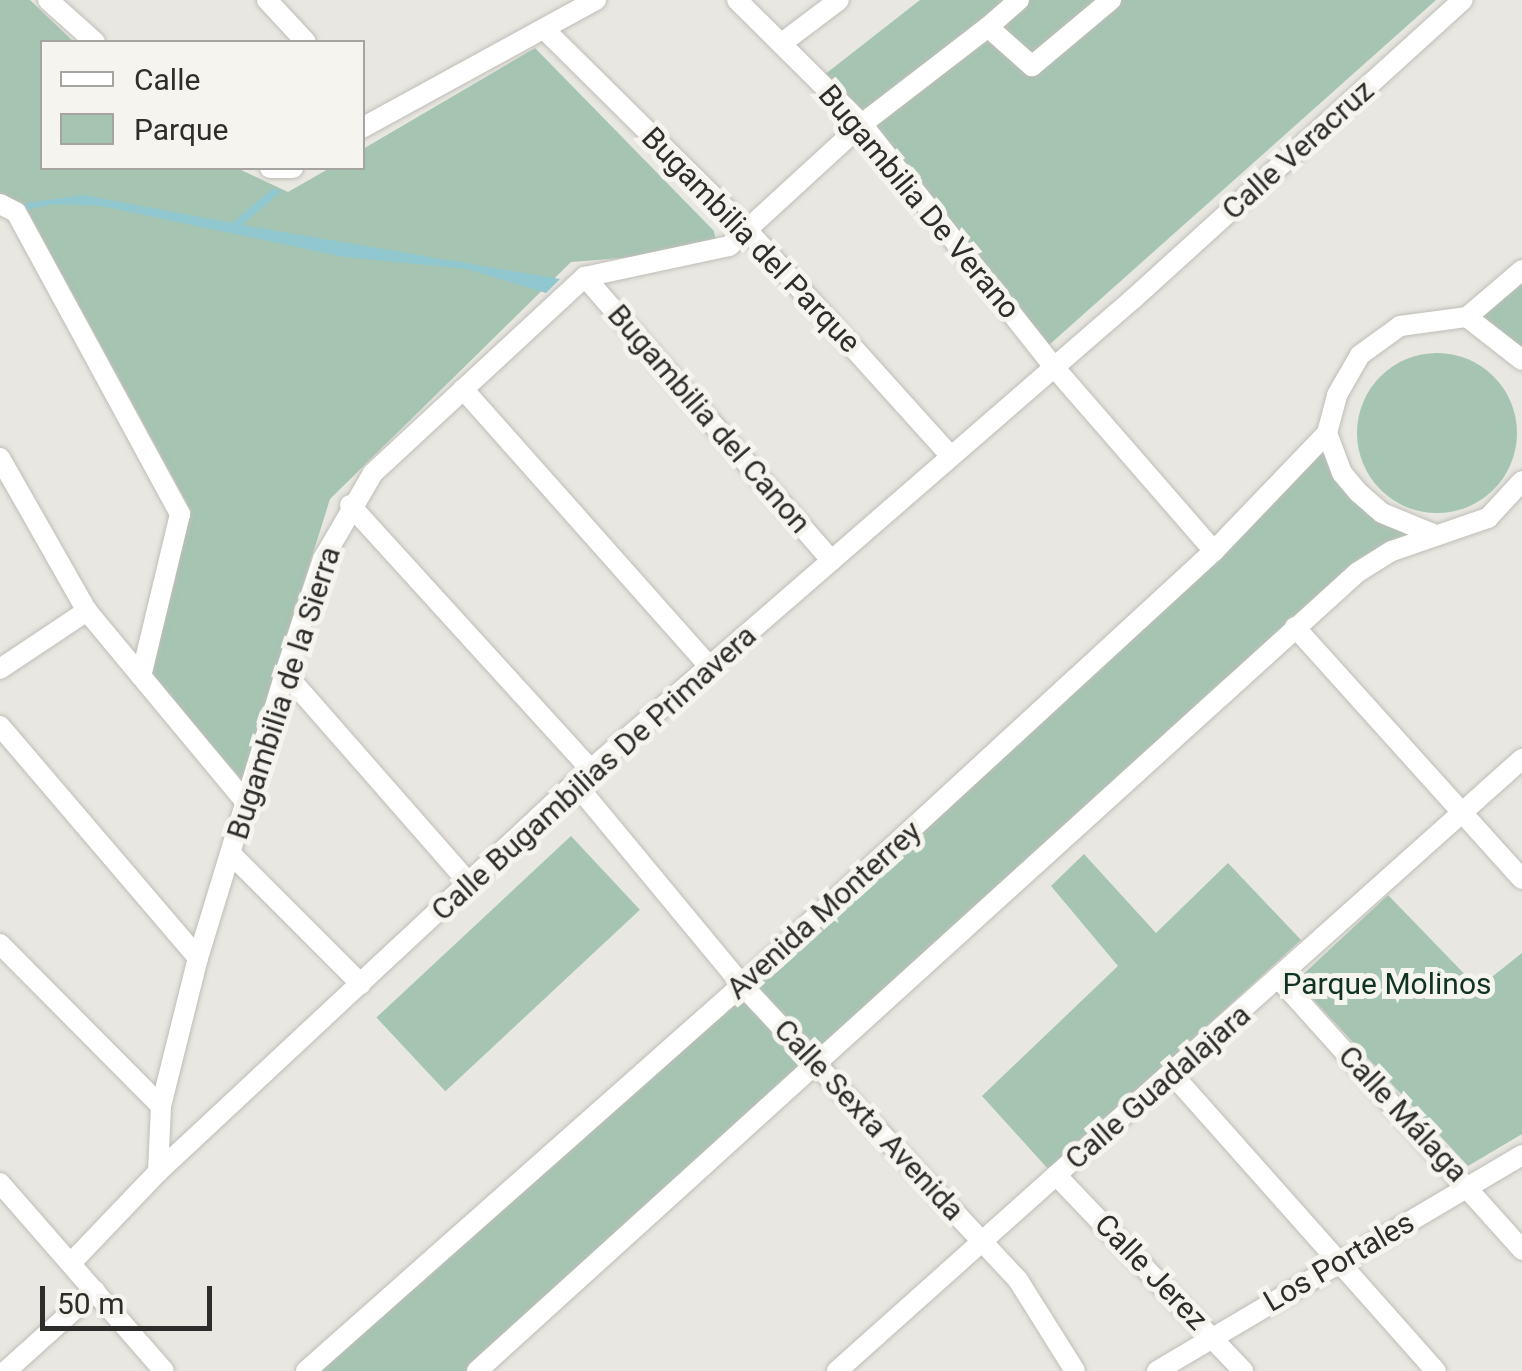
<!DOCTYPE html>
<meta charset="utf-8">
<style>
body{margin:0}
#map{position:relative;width:1522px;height:1371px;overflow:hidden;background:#e9e7e1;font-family:Roboto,sans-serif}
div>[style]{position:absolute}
.green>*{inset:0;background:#a5c4b2;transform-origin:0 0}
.round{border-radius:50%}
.water>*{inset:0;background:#91c7cf}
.roads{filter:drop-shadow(0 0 2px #bfbdb8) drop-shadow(0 0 2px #bfbdb8)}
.minor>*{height:20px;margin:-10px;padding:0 10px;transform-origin:10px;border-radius:10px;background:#fff}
span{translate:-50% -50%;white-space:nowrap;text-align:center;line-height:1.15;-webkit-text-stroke:10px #f6f4ef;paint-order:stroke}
.street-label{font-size:30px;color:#2e2d2b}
.park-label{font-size:30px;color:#0f3322}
.legend{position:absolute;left:40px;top:40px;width:325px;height:130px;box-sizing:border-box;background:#f6f4ef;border:2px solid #a6a4a1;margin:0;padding:12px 18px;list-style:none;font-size:30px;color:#2e2d2b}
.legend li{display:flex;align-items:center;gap:20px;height:50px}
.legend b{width:50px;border:2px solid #a6a4a1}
.scale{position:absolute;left:40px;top:1286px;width:172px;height:45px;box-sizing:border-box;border:5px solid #2e2d2b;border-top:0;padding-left:12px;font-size:30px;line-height:35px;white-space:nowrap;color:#2e2d2b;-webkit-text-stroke:8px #f6f4ef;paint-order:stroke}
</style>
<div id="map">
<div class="green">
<i style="clip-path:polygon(0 0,30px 0,74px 42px,42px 42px,42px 168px,237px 168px,288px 192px,330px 168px,362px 168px,363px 149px,535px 48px,714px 231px,716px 242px,699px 252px,571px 262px,330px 499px,242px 780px,149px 675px,191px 511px,27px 210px,0 197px)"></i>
<i style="clip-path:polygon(920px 0,1436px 0,1049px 345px,810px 86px)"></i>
<i style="clip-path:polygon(1522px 282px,1522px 347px,1479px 318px)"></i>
<i class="round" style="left:1357px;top:353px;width:160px;height:160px"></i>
<i style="clip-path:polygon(1327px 433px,1337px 461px,1412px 530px,477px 1371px,306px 1371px,742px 985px)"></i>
<i style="left:571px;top:836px;width:101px;height:266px;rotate:47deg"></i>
<i style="clip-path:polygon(1084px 854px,1156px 933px,1228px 863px,1301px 940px,1049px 1170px,982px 1096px,1118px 966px,1051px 886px)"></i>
<i style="clip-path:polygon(1388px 895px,1478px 988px,1522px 953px,1522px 1134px,1468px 1166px,1296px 981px)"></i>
</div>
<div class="water">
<i style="clip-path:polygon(272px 189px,282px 191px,242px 225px,560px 279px,546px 293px,467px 269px,344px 257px,101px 206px,54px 204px,27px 210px,19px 204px,83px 195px,232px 223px)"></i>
</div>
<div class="roads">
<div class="minor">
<i style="left:48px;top:0;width:63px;rotate:41.8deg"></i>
<i style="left:267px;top:0;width:57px;rotate:47.1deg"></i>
<i style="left:737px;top:0;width:176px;rotate:44.8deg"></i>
<i style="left:862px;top:124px;width:310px;rotate:51.7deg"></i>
<i style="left:1054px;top:367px;width:244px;rotate:49deg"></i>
<i style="left:988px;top:27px;width:41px;rotate:-41.1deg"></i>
<i style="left:545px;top:30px;width:286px;rotate:44.7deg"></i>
<i style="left:748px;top:231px;width:302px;rotate:48deg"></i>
<i style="left:782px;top:43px;width:71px;rotate:-37deg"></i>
<i style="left:362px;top:128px;width:267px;rotate:-28.7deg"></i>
<i style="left:270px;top:168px;width:23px"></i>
<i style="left:0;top:204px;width:18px;rotate:27deg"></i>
<i style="left:16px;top:212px;width:344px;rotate:61.5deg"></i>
<i style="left:180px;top:514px;width:167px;rotate:103.5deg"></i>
<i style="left:585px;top:277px;width:376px;rotate:49deg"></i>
<i style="left:1467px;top:317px;width:70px;rotate:38deg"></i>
<i style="left:463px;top:389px;width:372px;rotate:48.4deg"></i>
<i style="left:1327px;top:433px;width:43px;rotate:69.4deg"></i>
<i style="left:1342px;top:473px;width:26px;rotate:50deg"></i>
<i style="left:1359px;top:493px;width:30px;rotate:41deg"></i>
<i style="left:1382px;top:513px;width:58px;rotate:22.2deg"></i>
<i style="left:0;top:458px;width:176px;rotate:60.4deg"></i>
<i style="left:87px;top:611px;width:254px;rotate:50.3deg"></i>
<i style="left:350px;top:505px;width:358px;rotate:47.7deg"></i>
<i style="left:1295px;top:627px;width:339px;rotate:48deg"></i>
<i style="left:0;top:669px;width:105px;rotate:-33.7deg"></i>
<i style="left:285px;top:673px;width:279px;rotate:48.8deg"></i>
<i style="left:0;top:726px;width:305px;rotate:49.5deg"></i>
<i style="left:575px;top:783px;width:262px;rotate:50.4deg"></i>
<i style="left:742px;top:985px;width:404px;rotate:46.9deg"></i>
<i style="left:1018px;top:1280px;width:107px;rotate:57.9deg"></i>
<i style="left:233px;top:856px;width:181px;rotate:45deg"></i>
<i style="left:0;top:944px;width:228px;rotate:45.2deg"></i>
<i style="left:1281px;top:981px;width:361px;rotate:48.1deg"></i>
<i style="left:1173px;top:1075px;width:396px;rotate:48.4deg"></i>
<i style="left:158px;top:1172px;width:66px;rotate:-87.4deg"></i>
<i style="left:161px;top:1106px;width:153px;rotate:-76deg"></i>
<i style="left:198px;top:958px;width:298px;rotate:-73deg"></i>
<i style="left:285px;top:673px;width:120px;rotate:-71.6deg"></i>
<i style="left:323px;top:559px;width:99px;rotate:-59.8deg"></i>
<i style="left:373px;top:473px;width:289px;rotate:-42.8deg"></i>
<i style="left:585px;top:277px;width:147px;rotate:-12.1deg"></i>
<i style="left:729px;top:246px;width:180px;rotate:-42.5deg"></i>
<i style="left:862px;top:124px;width:159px;rotate:-37.6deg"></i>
<i style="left:988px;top:27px;width:59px;rotate:41.6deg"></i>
<i style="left:1032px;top:66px;width:103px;rotate:-39.9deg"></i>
<i style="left:1056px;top:1175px;width:271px;rotate:46.3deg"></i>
<i style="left:0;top:1183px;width:249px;rotate:48.9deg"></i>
<i style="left:71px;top:1263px;width:126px;rotate:-46.3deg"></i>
<i style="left:158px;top:1172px;width:570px;rotate:-43.01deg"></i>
<i style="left:575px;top:783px;width:739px;rotate:-40.94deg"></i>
<i style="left:1133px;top:299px;width:445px;rotate:-42.2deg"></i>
<i style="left:6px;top:1371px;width:120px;rotate:-42deg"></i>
<i style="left:306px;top:1371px;width:582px;rotate:-41.52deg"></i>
<i style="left:742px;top:985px;width:641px;rotate:-42.6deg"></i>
<i style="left:1214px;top:551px;width:163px;rotate:-46.2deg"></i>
<i style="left:1327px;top:433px;width:39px;rotate:-75deg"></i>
<i style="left:1337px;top:395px;width:46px;rotate:-60.1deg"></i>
<i style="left:1360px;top:355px;width:49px;rotate:-35.9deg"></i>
<i style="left:1400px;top:326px;width:68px;rotate:-7.7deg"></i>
<i style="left:1467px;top:317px;width:72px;rotate:-40.5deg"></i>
<i style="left:477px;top:1371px;width:1189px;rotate:-42.21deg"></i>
<i style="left:1358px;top:572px;width:40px;rotate:-32deg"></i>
<i style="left:1392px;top:551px;width:102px;rotate:-19deg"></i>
<i style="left:1488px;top:518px;width:50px;rotate:-47.4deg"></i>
<i style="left:837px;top:1371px;width:919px;rotate:-41.78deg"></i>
<i style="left:1157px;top:1371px;width:424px;rotate:-30.6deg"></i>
</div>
</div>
<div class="street-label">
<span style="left:1298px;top:150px;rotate:-42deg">Calle Veracruz</span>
<span style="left:919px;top:202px;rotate:50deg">Bugambilia De Verano</span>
<span style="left:751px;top:240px;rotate:46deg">Bugambilia del Parque</span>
<span style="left:709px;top:419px;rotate:49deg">Bugambilia del Canon</span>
<span style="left:284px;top:693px;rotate:-72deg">Bugambilia de la Sierra</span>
<span style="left:594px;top:773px;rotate:-42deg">Calle Bugambilias De Primavera</span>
<span style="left:824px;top:910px;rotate:-42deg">Avenida Monterrey</span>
<span style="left:1158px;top:1087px;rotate:-41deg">Calle Guadalajara</span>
<span style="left:1403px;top:1114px;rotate:47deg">Calle Málaga</span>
<span style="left:869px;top:1120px;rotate:47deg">Calle Sexta Avenida</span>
<span style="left:1339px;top:1262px;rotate:-30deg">Los Portales</span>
<span style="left:1151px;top:1272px;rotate:46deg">Calle Jerez</span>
</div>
<div class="park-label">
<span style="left:1387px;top:984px">Parque Molinos</span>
</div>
<ul class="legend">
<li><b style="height:12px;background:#fff"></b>Calle</li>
<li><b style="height:28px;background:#a5c4b2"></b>Parque</li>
</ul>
<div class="scale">50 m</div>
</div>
